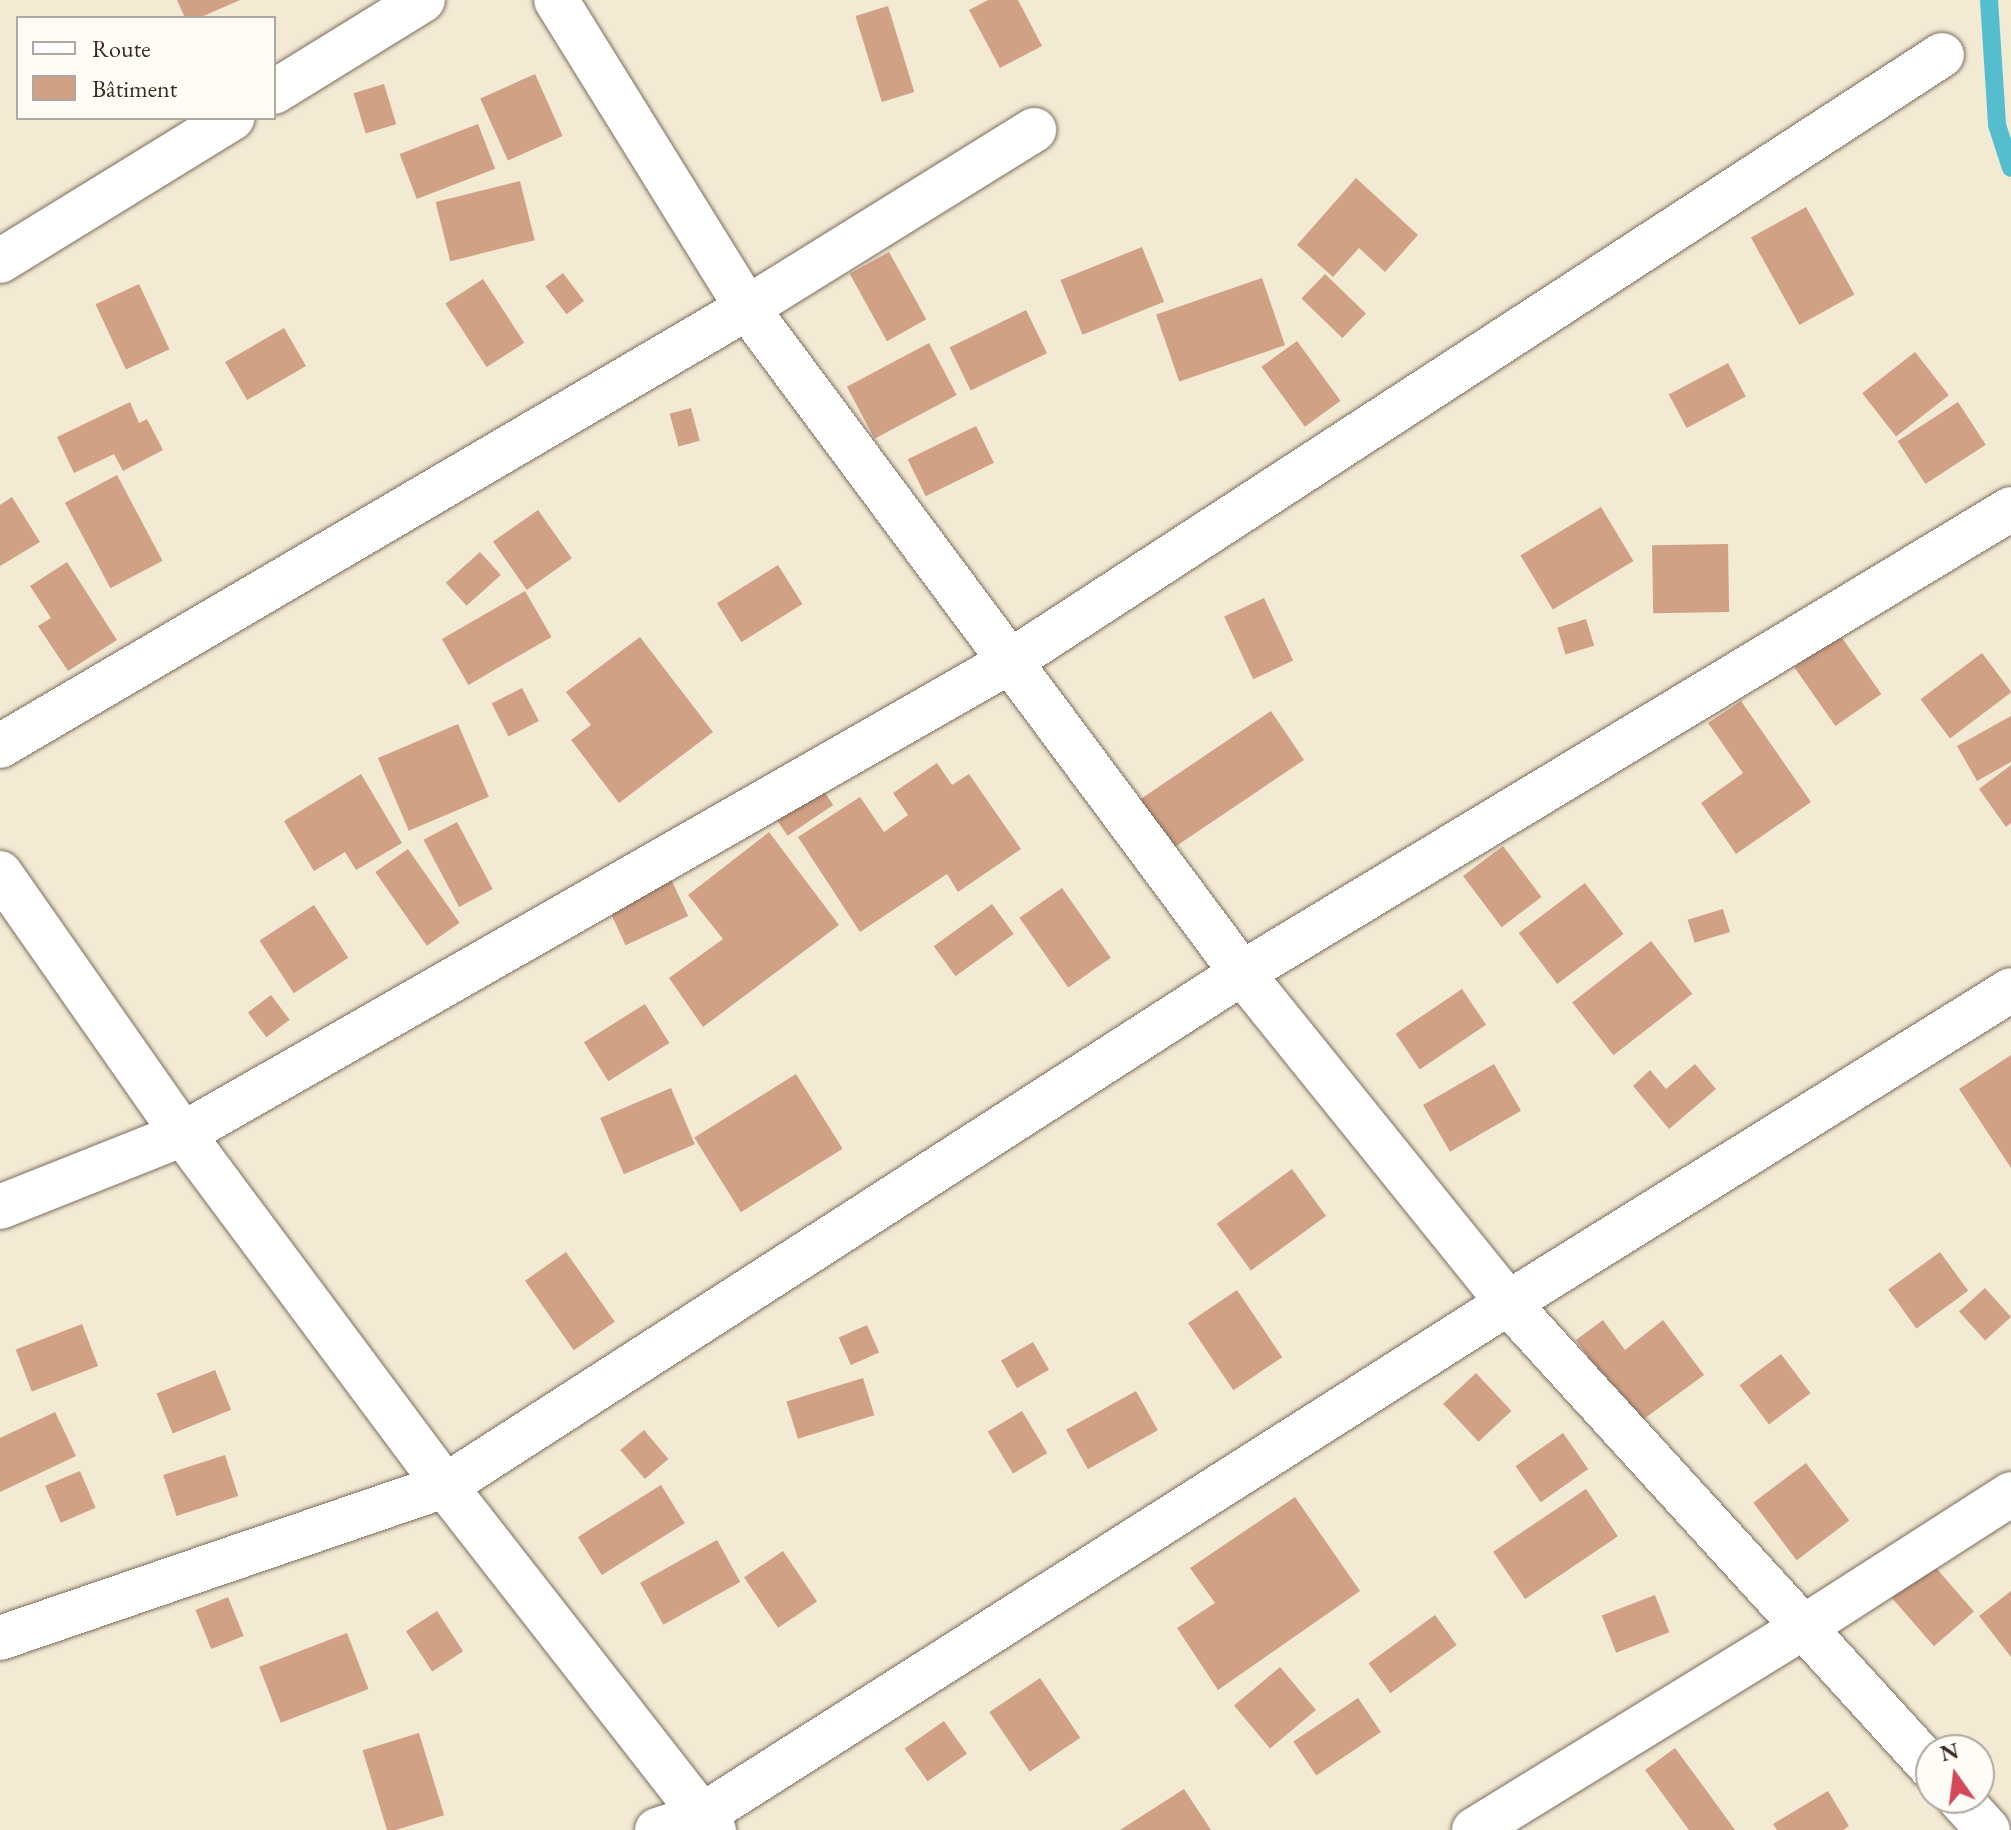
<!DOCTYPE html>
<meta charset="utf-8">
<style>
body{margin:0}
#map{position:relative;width:2011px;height:1830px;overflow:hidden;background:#f3ead4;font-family:"EB Garamond",serif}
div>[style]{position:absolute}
.stream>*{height:18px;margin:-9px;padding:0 9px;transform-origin:9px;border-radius:9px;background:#54becf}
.building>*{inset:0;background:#d1a186;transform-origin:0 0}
.roads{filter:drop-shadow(0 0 2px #7b6d5e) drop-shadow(0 0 2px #7b6d5e)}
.minor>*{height:44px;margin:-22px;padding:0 22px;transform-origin:22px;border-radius:22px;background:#fff}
.tertiary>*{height:44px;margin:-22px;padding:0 22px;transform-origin:22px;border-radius:22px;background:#fff}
span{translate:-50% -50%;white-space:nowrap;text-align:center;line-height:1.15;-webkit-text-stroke:7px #fdfcf7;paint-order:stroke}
.legend{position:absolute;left:16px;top:16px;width:260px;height:104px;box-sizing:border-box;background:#fdfcf7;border:2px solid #afa8a0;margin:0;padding:10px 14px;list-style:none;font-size:24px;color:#3b2a1e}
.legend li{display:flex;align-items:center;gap:16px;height:40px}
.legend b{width:40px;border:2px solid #afa8a0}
.north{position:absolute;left:1915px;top:1734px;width:80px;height:80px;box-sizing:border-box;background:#fdfcf7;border:2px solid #afa8a0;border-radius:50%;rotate:346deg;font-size:22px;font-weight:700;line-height:32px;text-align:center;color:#3b2a1e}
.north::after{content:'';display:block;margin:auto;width:28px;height:36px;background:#d1495b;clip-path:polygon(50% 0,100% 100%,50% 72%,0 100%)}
</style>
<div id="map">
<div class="stream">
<i style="left:1989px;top:0;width:125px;rotate:86.3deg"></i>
<i style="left:1997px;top:125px;width:45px;rotate:72deg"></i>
</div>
<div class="building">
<i style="clip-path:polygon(177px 0,240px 0,199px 18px,185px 18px)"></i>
<i style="clip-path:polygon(988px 0,1018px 0,1042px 46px,1000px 68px,969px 10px)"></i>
<i style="left:888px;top:6px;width:90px;height:34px;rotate:73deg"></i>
<i style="left:535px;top:74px;width:68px;height:60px;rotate:66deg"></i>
<i style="left:384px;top:84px;width:42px;height:32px;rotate:73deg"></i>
<i style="left:478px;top:124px;width:48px;height:84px;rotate:69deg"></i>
<i style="clip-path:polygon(1356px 178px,1418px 235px,1385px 272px,1359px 248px,1333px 277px,1297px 245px)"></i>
<i style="left:520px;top:181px;width:61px;height:87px;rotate:76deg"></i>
<i style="left:1806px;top:207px;width:100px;height:63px;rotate:61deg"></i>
<i style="left:1142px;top:247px;width:59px;height:88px;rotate:68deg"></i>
<i style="left:889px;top:252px;width:77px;height:45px;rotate:61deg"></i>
<i style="left:563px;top:273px;width:35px;height:22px;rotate:53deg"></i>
<i style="left:1325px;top:274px;width:57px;height:34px;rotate:44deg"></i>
<i style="left:1262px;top:278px;width:71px;height:112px;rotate:71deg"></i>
<i style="left:483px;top:279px;width:76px;height:45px;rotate:57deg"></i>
<i style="left:139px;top:284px;width:72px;height:48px;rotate:65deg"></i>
<i style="left:1026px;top:310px;width:48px;height:85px;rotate:64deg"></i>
<i style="left:284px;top:328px;width:44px;height:68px;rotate:60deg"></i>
<i style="left:1297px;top:341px;width:74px;height:44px;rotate:54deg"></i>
<i style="left:929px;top:343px;width:59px;height:93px;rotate:62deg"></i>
<i style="left:1915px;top:352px;width:55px;height:67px;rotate:52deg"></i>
<i style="left:1728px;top:363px;width:38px;height:67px;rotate:62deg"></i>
<i style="clip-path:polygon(130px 402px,139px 423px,147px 419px,163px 450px,123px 471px,114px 454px,74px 473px,57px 437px)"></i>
<i style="left:1958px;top:402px;width:51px;height:72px;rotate:57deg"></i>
<i style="left:691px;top:408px;width:34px;height:22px;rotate:75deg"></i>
<i style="left:976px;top:426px;width:41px;height:76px;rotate:64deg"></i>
<i style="left:117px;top:475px;width:97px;height:59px;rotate:62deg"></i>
<i style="clip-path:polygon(12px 497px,40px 542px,0 566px,0 505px)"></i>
<i style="left:1601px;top:507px;width:63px;height:94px;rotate:59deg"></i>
<i style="left:538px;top:510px;width:59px;height:55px;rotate:55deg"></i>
<i style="left:1728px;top:544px;width:68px;height:76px;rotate:89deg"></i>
<i style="left:480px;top:552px;width:31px;height:46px;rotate:48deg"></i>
<i style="clip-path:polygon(67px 562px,117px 640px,68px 671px,38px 626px,51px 618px,30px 586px)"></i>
<i style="left:778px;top:565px;width:46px;height:72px;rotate:58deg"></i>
<i style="left:525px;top:591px;width:53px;height:96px;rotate:60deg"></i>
<i style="left:1264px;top:598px;width:69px;height:44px;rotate:65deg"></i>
<i style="left:1586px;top:619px;width:28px;height:30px;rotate:73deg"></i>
<i style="left:1840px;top:635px;width:72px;height:56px;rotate:55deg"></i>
<i style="clip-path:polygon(640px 637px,713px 732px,619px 803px,571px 740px,591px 725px,566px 692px)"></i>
<i style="left:1982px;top:653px;width:49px;height:77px;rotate:53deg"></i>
<i style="left:522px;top:688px;width:37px;height:34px;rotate:63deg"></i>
<i style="clip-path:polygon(1741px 701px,1811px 802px,1736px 854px,1701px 803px,1743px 773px,1708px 723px)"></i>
<i style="left:1271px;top:711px;width:59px;height:159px;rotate:56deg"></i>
<i style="clip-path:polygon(2011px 716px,2011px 762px,1977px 781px,1957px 746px)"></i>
<i style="left:458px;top:724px;width:79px;height:87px;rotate:67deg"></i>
<i style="clip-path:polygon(937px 763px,952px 785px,969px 774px,1021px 849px,958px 892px,947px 874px,860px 932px,798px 837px,860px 797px,884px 832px,908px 815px,893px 793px)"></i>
<i style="clip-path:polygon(2011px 765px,2011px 823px,2006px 827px,1979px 789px)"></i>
<i style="clip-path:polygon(361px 774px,402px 843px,356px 870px,345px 852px,314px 871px,284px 821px)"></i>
<i style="left:817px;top:781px;width:29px;height:55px;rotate:56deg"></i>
<i style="left:457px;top:822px;width:76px;height:38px;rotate:62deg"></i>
<i style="clip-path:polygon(769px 832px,839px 925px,703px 1027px,669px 978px,723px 939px,688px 895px)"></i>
<i style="left:1503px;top:846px;width:64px;height:50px;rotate:53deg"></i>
<i style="left:408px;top:849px;width:90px;height:40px;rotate:55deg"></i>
<i style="left:670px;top:877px;width:43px;height:69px;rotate:65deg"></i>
<i style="left:1585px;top:883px;width:64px;height:83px;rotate:53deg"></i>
<i style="left:1062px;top:888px;width:85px;height:52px;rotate:55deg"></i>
<i style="left:992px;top:904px;width:37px;height:72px;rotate:54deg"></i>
<i style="left:314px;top:905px;width:63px;height:65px;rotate:57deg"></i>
<i style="left:1723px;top:909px;width:24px;height:37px;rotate:73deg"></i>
<i style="left:1651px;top:941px;width:67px;height:100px;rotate:52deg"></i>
<i style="left:1462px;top:989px;width:43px;height:80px;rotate:56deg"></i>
<i style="left:271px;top:995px;width:31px;height:29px;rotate:53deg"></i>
<i style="left:645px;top:1004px;width:46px;height:72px;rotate:58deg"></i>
<i style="clip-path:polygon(2011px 1055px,2011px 1168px,1959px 1089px)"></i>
<i style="left:1494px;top:1064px;width:54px;height:82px;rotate:60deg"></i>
<i style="clip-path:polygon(1695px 1064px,1716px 1089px,1669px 1129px,1633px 1086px,1650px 1070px,1666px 1089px)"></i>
<i style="left:796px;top:1074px;width:88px;height:120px;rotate:58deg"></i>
<i style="left:671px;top:1088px;width:61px;height:77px;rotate:67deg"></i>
<i style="left:1292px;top:1169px;width:58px;height:93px;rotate:54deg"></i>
<i style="left:566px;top:1252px;width:85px;height:50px;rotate:55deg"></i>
<i style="left:1940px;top:1252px;width:48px;height:64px;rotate:54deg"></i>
<i style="left:1985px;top:1288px;width:39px;height:35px;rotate:48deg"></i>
<i style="left:1237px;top:1290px;width:81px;height:59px;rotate:56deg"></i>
<i style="clip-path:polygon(1603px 1320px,1625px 1350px,1663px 1320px,1704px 1375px,1637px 1424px,1576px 1340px)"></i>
<i style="left:82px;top:1324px;width:45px;height:71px;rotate:69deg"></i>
<i style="left:867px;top:1325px;width:30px;height:31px;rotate:66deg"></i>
<i style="left:1033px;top:1342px;width:32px;height:37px;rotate:60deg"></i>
<i style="left:1781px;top:1354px;width:49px;height:52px;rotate:53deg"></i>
<i style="left:215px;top:1370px;width:43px;height:63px;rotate:68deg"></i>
<i style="left:1476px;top:1373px;width:52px;height:45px;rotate:47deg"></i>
<i style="left:863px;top:1378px;width:39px;height:80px;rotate:73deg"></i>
<i style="left:1136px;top:1391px;width:45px;height:80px;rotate:61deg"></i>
<i style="left:1022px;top:1411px;width:49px;height:40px;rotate:59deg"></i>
<i style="clip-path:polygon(55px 1412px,76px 1456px,0 1492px,0 1438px)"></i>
<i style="left:644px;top:1430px;width:38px;height:31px;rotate:50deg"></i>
<i style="left:1563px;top:1433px;width:44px;height:58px;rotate:55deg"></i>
<i style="left:225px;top:1455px;width:43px;height:65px;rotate:72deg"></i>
<i style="left:1806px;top:1463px;width:72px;height:66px;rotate:53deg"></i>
<i style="left:80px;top:1471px;width:40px;height:38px;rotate:67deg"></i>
<i style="left:661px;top:1485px;width:45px;height:98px;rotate:58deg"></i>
<i style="left:1586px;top:1489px;width:57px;height:112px;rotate:56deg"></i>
<i style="clip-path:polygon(1295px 1497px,1360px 1591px,1218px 1690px,1177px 1628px,1215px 1603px,1190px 1568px)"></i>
<i style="left:717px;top:1540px;width:48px;height:88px;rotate:61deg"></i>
<i style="left:783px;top:1551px;width:61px;height:47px;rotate:56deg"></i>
<i style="left:1930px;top:1561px;width:67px;height:53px;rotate:49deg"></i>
<i style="clip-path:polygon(2011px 1591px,2011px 1657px,1979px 1616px)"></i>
<i style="left:1655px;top:1595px;width:40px;height:57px;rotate:69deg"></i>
<i style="left:228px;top:1597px;width:42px;height:35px;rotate:68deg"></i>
<i style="left:437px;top:1611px;width:48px;height:37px;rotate:57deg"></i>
<i style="left:1435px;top:1615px;width:37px;height:82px;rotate:54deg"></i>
<i style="left:347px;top:1633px;width:60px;height:94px;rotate:69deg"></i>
<i style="left:1280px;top:1667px;width:56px;height:60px;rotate:50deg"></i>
<i style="left:1040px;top:1678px;width:72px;height:61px;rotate:56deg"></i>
<i style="left:1358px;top:1698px;width:41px;height:78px;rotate:56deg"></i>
<i style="left:944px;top:1721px;width:40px;height:48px;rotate:55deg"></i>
<i style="left:419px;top:1733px;width:86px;height:59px;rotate:73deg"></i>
<i style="clip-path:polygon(1675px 1748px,1706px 1790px,1735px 1830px,1689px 1830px,1645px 1770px)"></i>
<i style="clip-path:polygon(1184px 1789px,1211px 1830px,1120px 1830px)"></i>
<i style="clip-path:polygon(1828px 1791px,1849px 1826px,1843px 1830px,1777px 1830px,1773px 1824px)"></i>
</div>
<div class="roads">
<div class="minor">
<i style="left:556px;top:0;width:362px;rotate:58.2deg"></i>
<i style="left:747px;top:308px;width:829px;rotate:53.34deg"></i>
<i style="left:1242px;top:973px;width:424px;rotate:51.1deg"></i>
<i style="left:1508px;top:1303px;width:628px;rotate:47.65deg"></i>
<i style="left:274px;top:92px;width:175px;rotate:-31.7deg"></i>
<i style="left:0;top:261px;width:273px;rotate:-31.6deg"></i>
<i style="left:0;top:746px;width:866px;rotate:-30.39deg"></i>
<i style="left:747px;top:308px;width:338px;rotate:-31.8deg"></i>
<i style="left:0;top:1207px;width:197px;rotate:-21.7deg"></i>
<i style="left:183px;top:1134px;width:951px;rotate:-29.74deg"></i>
<i style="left:1009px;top:662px;width:1113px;rotate:-33.05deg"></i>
<i style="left:0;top:1638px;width:470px;rotate:-18.9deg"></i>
<i style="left:445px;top:1486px;width:948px;rotate:-32.77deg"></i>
<i style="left:1242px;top:973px;width:898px;rotate:-31.11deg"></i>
<i style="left:1959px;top:1798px;width:43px;rotate:47.8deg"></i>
<i style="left:657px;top:1830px;width:46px;rotate:-17.7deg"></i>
<i style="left:701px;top:1816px;width:956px;rotate:-32.44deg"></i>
<i style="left:1508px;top:1303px;width:592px;rotate:-31.89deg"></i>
<i style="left:1474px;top:1830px;width:387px;rotate:-31.6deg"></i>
<i style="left:1804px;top:1627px;width:246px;rotate:-32.7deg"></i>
</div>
<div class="tertiary">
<i style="left:0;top:873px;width:319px;rotate:55deg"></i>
<i style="left:183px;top:1134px;width:439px;rotate:53.3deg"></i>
<i style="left:445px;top:1486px;width:437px;rotate:52deg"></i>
</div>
</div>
<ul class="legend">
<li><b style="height:10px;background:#fff"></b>Route</li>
<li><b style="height:22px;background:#d1a186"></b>Bâtiment</li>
</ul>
<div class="north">N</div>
</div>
